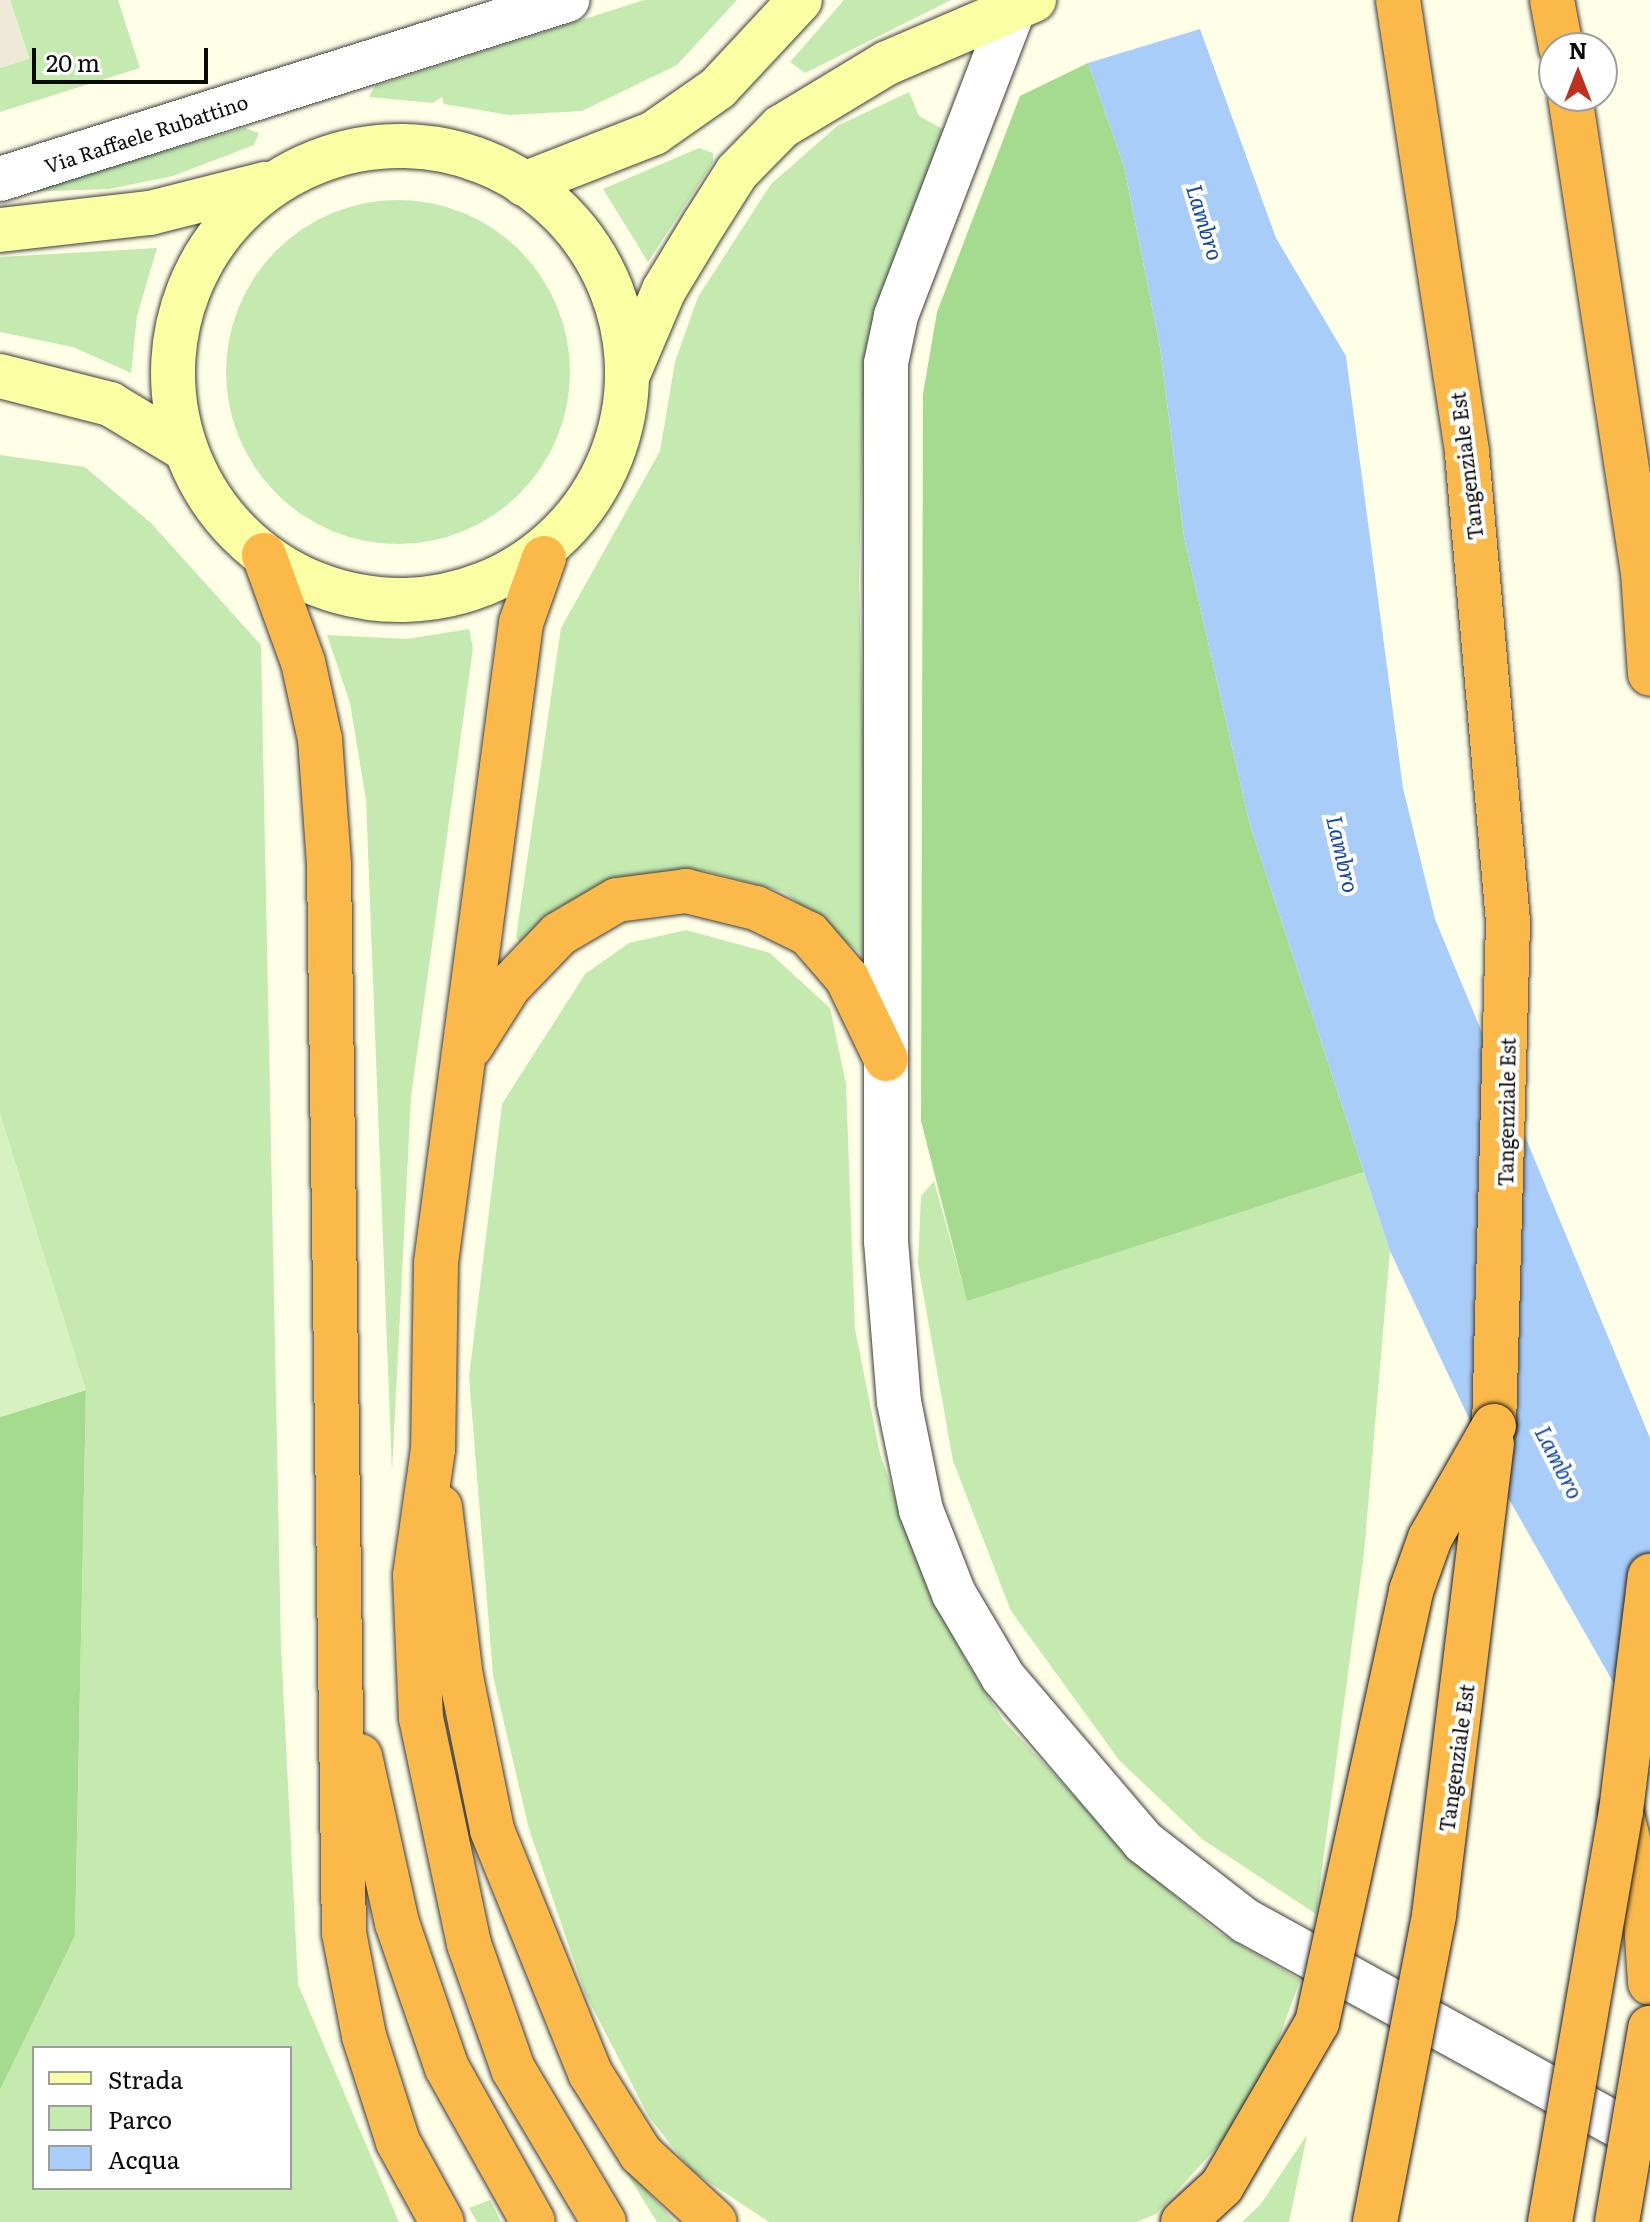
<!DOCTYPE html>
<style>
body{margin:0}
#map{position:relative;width:1650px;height:2222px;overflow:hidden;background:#fffee7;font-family:Literata,serif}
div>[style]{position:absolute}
.green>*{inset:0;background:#c4eab0}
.round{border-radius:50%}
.forest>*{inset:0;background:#a4db8e}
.pitch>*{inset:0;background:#d8f1c2}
.plaza>*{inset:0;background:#edebd7}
.water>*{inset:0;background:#a9cdf9}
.roads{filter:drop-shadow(0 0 2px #3d3d3d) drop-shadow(0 0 2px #3d3d3d)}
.street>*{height:44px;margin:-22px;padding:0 22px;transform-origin:22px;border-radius:22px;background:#fff}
.secondary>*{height:44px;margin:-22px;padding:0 22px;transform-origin:22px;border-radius:22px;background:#f9ffa2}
.secondary>.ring{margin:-22px;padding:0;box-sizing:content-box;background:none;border:44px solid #f9ffa2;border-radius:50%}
.highway>*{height:44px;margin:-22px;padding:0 22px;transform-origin:22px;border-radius:22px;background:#fbb949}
.bridges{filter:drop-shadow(0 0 2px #1b1b1b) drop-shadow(0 0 2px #1b1b1b)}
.highway-bridge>*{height:44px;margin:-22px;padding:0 22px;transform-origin:22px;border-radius:22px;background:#fbb949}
span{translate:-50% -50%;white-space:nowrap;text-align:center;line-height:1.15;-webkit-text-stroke:8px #fff;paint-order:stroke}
.street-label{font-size:20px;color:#0a0a0a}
.water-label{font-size:22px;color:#10489f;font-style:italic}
.legend{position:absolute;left:32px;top:2046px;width:260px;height:144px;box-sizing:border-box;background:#fff;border:2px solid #9d9d9d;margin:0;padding:10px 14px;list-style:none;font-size:24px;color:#0a0a0a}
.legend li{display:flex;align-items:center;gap:16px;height:40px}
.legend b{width:40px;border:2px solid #9d9d9d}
.north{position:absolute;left:1538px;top:32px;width:80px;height:80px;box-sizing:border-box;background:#fff;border:2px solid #9d9d9d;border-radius:50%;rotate:0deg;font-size:22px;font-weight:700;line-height:32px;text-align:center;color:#0a0a0a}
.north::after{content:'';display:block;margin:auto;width:28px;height:36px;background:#be321d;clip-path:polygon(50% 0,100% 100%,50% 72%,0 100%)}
.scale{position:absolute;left:32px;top:48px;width:176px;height:36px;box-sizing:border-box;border:4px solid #0a0a0a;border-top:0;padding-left:10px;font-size:24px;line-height:28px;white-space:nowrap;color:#0a0a0a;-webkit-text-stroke:6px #fff;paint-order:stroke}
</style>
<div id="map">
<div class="green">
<i style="clip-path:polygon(10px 0,118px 0,140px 68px,0 112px,0 68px,29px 58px)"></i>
<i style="clip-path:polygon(644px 0,737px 0,677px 65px,582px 111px,509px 115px,444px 104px,442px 97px,433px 103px,369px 97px,375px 86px)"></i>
<i style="clip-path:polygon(844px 0,951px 0,805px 73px,790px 62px)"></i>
<i style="clip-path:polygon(909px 92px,919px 116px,952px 134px,866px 371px,863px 404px,859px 582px,869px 960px,784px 892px,706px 871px,668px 872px,521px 944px,516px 937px,561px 628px,660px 451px,675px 362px,698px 297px,771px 184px,837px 126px)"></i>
<i style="clip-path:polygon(245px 128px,259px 133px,254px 145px,173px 176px,109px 189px,21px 192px)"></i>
<i style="clip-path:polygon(699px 148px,713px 153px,713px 162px,648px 262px,603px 189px)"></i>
<i class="round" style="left:226px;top:200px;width:344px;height:344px"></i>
<i style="clip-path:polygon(157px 248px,137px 316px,131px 373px,73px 347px,0 332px,0 257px)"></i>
<i style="clip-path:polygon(evenodd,0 455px,85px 467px,152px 524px,261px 645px,281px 1646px,298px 1984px,399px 2222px,0 2222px,0 2090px,75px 1936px,86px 1391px,0 1114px,0 455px,34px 2048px,290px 2048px,290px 2188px,34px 2188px,34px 2048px)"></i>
<i style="clip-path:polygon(469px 629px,473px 648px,411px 1097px,392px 1473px,366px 800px,350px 703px,327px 635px,407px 639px)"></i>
<i style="clip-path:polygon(686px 930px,770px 953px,830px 1008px,846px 1084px,855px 1329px,880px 1454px,923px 1577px,969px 1666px,1003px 1720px,1140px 1866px,1215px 1930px,1300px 1980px,1268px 2069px,1235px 2127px,1156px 2214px,1137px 2222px,769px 2222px,691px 2170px,649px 2117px,585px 1993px,529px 1829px,493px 1676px,469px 1377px,502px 1104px,585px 974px,629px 943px)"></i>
<i style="clip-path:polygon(1364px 1172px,1390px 1251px,1364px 1553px,1316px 1914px,1202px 1839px,1119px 1760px,1011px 1611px,953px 1461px,918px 1264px,921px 1196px,934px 1181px,967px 1300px)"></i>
<i style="clip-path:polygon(1307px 2135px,1289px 2222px,1242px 2222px,1260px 2205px)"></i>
<i style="clip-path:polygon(616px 2156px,675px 2222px,657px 2222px)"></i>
<i style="clip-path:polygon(490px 2200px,501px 2222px,477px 2222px,469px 2208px)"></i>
</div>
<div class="forest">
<i style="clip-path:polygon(1088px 63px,1124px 166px,1160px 347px,1184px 537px,1250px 825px,1364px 1172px,967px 1301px,921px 1121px,923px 394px,937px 312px,1020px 96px)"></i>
<i style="clip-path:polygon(86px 1390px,75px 1936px,0 2090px,0 1417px)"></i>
</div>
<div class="pitch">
<i style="clip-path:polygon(0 1114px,86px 1390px,0 1417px)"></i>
</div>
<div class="plaza">
<i style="clip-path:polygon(0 0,10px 0,29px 59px,0 68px)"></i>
</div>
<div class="water">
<i style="clip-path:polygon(1200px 29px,1276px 238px,1346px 356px,1403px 788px,1435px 919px,1650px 1438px,1650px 1747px,1498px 1480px,1390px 1251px,1250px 825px,1184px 537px,1160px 347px,1124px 166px,1088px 63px)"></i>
</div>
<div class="roads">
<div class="street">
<i style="left:1014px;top:8px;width:330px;rotate:111deg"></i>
<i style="left:896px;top:316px;width:48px;rotate:102deg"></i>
<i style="left:886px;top:363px;width:878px;rotate:90deg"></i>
<i style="left:886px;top:1241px;width:162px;rotate:85.4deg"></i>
<i style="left:899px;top:1402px;width:110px;rotate:78.5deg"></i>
<i style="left:921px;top:1510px;width:90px;rotate:68.6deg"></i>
<i style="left:954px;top:1594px;width:96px;rotate:59.4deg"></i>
<i style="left:1003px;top:1677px;width:217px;rotate:49.5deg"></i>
<i style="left:1144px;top:1842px;width:129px;rotate:37.8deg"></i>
<i style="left:1246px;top:1921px;width:461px;rotate:28.8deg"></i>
<i style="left:0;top:179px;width:595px;rotate:-17.52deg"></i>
</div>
<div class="secondary">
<i class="ring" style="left:173px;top:146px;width:410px;height:410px"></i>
<i style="left:524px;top:184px;width:140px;rotate:-21.4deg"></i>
<i style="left:654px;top:133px;width:78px;rotate:-35.1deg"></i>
<i style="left:718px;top:88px;width:120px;rotate:-47deg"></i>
<i style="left:0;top:230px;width:151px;rotate:-6.5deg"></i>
<i style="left:150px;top:213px;width:119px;rotate:-14.2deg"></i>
<i style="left:629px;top:372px;width:89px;rotate:-66.9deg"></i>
<i style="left:664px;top:290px;width:77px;rotate:-58.8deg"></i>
<i style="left:704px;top:224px;width:62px;rotate:-57.6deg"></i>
<i style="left:737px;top:172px;width:63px;rotate:-45.6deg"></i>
<i style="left:781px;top:127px;width:124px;rotate:-31.1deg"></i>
<i style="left:887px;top:63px;width:160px;rotate:-23.2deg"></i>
<i style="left:0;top:376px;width:114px;rotate:14.3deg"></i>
<i style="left:110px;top:404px;width:87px;rotate:31deg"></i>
</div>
<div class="highway">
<i style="left:1398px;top:0;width:458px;rotate:81.3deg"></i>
<i style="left:1467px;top:453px;width:472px;rotate:85deg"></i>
<i style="left:1508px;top:923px;width:503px;rotate:91.59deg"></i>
<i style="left:1552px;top:0;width:49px;rotate:79.4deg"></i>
<i style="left:1570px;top:96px;width:482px;rotate:81.3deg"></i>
<i style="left:1643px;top:572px;width:102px;rotate:86.1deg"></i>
<i style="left:264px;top:555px;width:114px;rotate:70deg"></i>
<i style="left:303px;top:662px;width:79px;rotate:77.6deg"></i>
<i style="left:320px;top:739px;width:126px;rotate:85.9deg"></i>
<i style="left:329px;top:865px;width:1068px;rotate:89.2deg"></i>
<i style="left:344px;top:1933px;width:105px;rotate:79deg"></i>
<i style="left:364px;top:2036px;width:111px;rotate:72.2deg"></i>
<i style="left:398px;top:2142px;width:91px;rotate:61.2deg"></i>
<i style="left:544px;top:558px;width:69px;rotate:109.5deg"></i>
<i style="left:521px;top:623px;width:646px;rotate:97.57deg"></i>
<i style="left:436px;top:1263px;width:186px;rotate:90.9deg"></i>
<i style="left:433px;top:1449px;width:128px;rotate:98.1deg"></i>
<i style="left:415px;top:1576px;width:142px;rotate:87.6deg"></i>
<i style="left:421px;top:1718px;width:231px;rotate:78deg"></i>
<i style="left:469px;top:1944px;width:133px;rotate:70.6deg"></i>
<i style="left:513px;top:2069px;width:178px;rotate:59.3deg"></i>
<i style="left:471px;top:1046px;width:71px;rotate:-57.7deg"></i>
<i style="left:509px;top:986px;width:72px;rotate:-46.1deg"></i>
<i style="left:559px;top:934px;width:67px;rotate:-30.4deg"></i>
<i style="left:617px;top:900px;width:70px;rotate:-7.4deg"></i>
<i style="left:686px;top:891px;width:72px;rotate:13.7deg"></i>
<i style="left:756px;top:908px;width:59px;rotate:26.1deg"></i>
<i style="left:809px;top:934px;width:58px;rotate:49.2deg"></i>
<i style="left:847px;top:978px;width:90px;rotate:64.3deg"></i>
<i style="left:440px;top:1507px;width:171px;rotate:83deg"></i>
<i style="left:461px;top:1677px;width:156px;rotate:78.5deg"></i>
<i style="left:492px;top:1830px;width:262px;rotate:68deg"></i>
<i style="left:590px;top:2073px;width:96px;rotate:57.8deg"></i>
<i style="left:641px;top:2154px;width:100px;rotate:42.6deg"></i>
<i style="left:360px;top:1756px;width:171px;rotate:77.5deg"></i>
<i style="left:397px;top:1923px;width:153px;rotate:71deg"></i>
<i style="left:447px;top:2068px;width:176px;rotate:60.8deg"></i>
<i style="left:1621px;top:1811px;width:99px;rotate:76deg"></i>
<i style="left:1645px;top:1907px;width:76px;rotate:86.2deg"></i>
</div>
</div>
<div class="bridges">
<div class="highway-bridge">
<i style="left:1183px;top:2222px;width:53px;rotate:-42.7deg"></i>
<i style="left:1222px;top:2186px;width:189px;rotate:-59.8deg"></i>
<i style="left:1317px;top:2023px;width:442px;rotate:-77.7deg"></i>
<i style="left:1411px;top:1591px;width:56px;rotate:-70.3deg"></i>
<i style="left:1430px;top:1538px;width:129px;rotate:-60.3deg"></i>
<i style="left:1375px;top:2222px;width:313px;rotate:-79.1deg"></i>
<i style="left:1434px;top:1915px;width:475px;rotate:-83deg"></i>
<i style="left:1550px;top:2222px;width:417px;rotate:-80.2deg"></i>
<i style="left:1621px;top:1811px;width:237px;rotate:-83deg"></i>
<i style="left:1617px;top:2222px;width:197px;rotate:-80.3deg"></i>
</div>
</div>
<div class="street-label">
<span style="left:146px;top:133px;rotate:-18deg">Via Raffaele Rubattino</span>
<span style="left:1466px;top:466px;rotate:-97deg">Tangenziale Est</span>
<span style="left:1506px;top:1112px;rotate:-89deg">Tangenziale Est</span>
<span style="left:1456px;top:1758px;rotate:-82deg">Tangenziale Est</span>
</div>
<div class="water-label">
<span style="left:1206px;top:222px;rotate:73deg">Lambro</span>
<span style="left:1344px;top:854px;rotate:77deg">Lambro</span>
<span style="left:1560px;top:1462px;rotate:63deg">Lambro</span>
</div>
<ul class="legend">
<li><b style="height:10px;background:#f9ffa2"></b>Strada</li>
<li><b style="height:22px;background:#c4eab0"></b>Parco</li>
<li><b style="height:22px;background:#a9cdf9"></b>Acqua</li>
</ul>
<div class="north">N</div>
<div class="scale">20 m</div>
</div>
